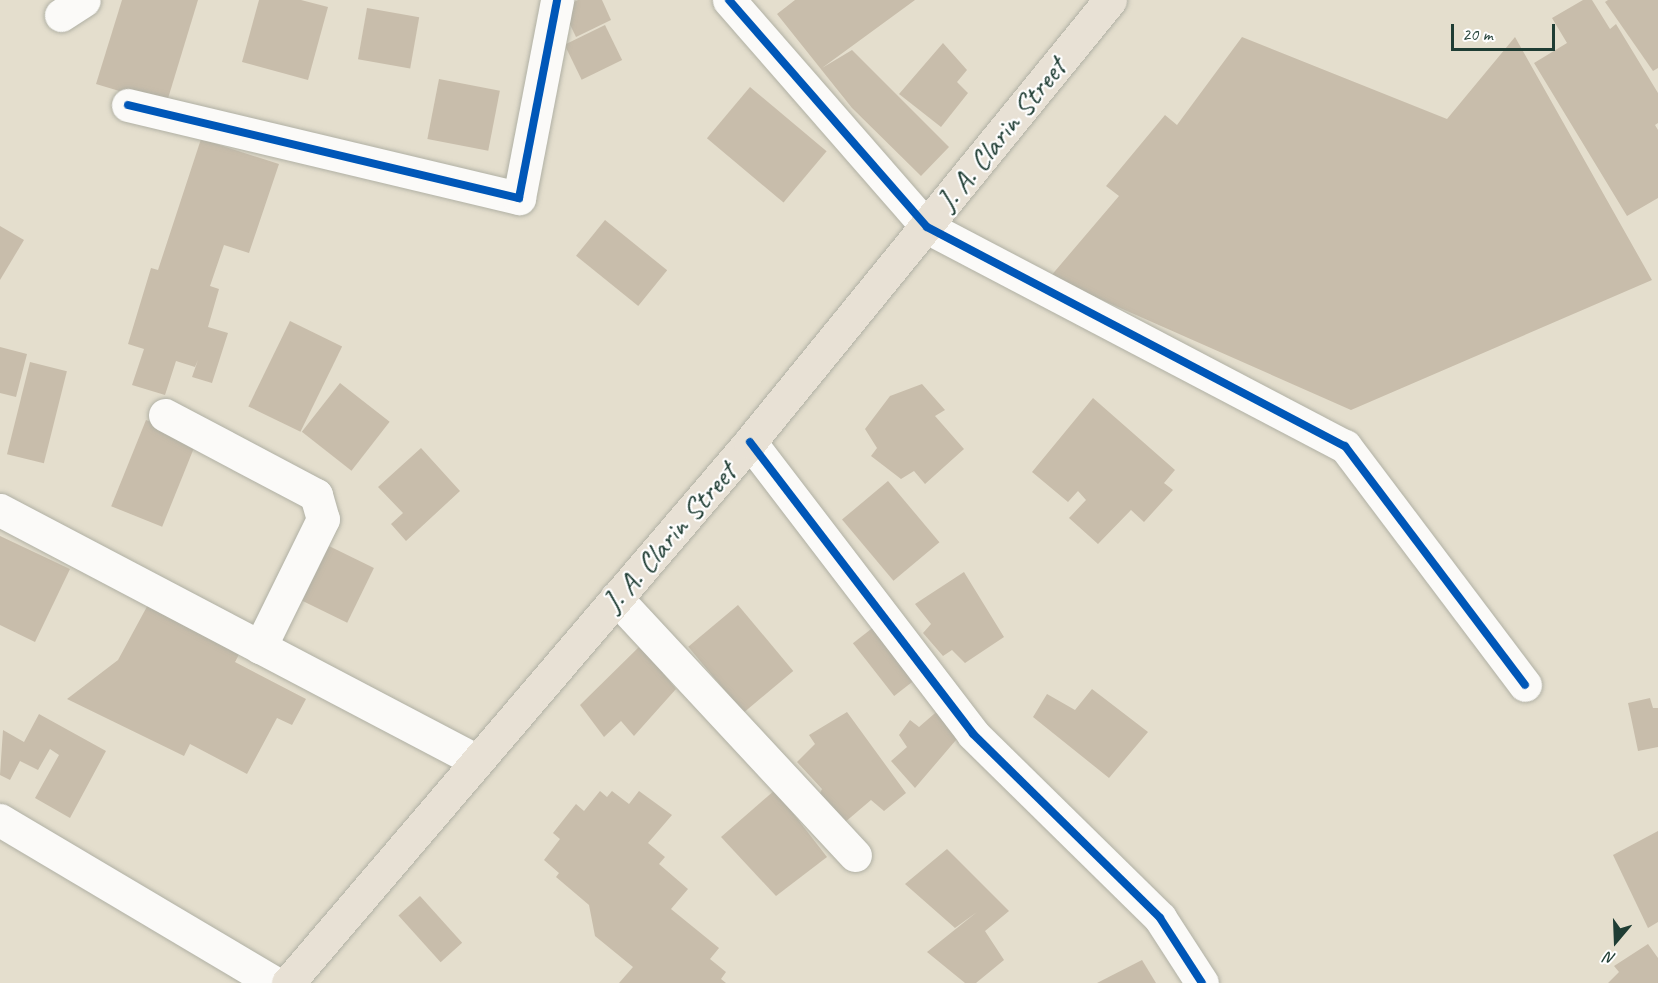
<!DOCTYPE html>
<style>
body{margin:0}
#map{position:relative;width:1658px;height:983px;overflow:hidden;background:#e4decd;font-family:Caveat,sans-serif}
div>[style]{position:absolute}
.building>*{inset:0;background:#c8bdab;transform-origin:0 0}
.roads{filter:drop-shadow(0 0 2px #b0b0a4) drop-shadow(0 0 2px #b0b0a4)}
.minor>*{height:33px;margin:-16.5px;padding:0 16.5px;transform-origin:16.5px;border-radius:16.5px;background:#fbfaf8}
.major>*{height:33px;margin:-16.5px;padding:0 16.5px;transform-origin:16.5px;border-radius:16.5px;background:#e8e1d5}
.cycleway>*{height:8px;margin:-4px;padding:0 4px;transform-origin:4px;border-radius:4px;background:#0057b8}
span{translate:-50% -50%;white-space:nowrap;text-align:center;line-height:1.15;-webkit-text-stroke:4.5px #fff;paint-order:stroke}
.street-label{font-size:30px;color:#1f3d34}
.north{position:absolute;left:1586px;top:911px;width:60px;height:60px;-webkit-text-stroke:4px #fff;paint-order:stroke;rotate:199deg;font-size:16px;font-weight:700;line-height:24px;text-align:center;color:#1f3d34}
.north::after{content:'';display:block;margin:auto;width:21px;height:27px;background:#1f3d34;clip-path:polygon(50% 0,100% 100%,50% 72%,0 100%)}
.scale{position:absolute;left:1451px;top:24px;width:104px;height:27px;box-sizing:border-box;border:3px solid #1f3d34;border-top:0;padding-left:8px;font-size:18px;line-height:21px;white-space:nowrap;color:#1f3d34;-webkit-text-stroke:4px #fff;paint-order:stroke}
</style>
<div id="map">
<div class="building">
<i style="clip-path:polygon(122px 0,198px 0,166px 105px,96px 84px)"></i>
<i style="clip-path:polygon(259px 0,301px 0,328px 7px,308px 80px,242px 62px)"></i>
<i style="clip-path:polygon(578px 0,602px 0,611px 20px,576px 37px,562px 8px)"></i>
<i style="clip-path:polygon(795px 0,915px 0,822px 68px,852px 50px,949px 147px,921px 176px,852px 108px,777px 14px)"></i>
<i style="clip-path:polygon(1583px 0,1592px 0,1610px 29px,1616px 24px,1658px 93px,1658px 123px,1655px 125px,1658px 130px,1658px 198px,1627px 216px,1534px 63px,1567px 43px,1552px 18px)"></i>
<i style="clip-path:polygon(1608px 0,1658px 0,1658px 68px,1653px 71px,1605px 2px)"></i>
<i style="left:367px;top:8px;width:53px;height:52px;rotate:10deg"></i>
<i style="left:605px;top:25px;width:39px;height:45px;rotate:64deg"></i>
<i style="clip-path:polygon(1242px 37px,1447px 119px,1515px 37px,1652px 280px,1351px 410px,1050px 277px,1119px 196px,1106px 186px,1165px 115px,1177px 125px)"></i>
<i style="clip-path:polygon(943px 43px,967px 70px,957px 82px,968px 93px,941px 127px,899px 94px)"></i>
<i style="left:439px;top:79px;width:62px;height:61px;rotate:11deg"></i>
<i style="left:750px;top:87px;width:100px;height:67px;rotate:40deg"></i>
<i style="clip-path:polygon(201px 139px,279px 164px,249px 253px,224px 245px,210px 286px,219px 289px,208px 327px,228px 333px,212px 383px,192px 377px,198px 360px,195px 367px,176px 361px,165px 395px,132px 385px,144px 349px,128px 344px,151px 268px,158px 270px)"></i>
<i style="left:605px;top:220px;width:80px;height:46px;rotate:39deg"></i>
<i style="clip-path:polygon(0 226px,24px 240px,0 280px)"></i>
<i style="left:290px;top:321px;width:58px;height:95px;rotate:26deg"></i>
<i style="clip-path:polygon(0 347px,27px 354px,16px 397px,0 393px)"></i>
<i style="left:30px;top:362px;width:38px;height:95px;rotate:14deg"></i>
<i style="left:340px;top:383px;width:63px;height:62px;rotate:38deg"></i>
<i style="clip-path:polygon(922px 384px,945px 410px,935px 416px,964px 449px,925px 484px,914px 471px,901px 479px,871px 456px,877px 448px,865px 429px,890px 396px)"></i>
<i style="clip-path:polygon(1093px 398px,1175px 470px,1164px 483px,1173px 490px,1144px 522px,1131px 510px,1098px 544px,1069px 518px,1086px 500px,1078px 491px,1068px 502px,1032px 472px)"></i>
<i style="left:146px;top:420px;width:55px;height:93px;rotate:22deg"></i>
<i style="clip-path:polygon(421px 448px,460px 491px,406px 541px,391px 524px,403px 513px,378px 487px)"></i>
<i style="left:888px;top:481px;width:80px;height:60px;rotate:50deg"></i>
<i style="clip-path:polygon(0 536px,70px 569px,35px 642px,0 625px)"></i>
<i style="left:329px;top:546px;width:50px;height:61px;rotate:26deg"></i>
<i style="clip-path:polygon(964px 572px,1004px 637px,965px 663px,952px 650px,943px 656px,923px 633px,931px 624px,915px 604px)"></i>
<i style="clip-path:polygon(150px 601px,243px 647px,235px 662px,306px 699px,292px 725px,277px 718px,247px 774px,190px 744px,184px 756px,67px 699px,118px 660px)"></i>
<i style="left:738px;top:605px;width:86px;height:65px;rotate:50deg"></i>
<i style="left:875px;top:626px;width:67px;height:28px;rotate:52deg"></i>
<i style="clip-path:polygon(642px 644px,672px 666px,663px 673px,676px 689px,634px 736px,621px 721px,604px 737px,580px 705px)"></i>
<i style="clip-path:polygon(1092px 689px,1148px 732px,1109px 778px,1033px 717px,1047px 694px,1075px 710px)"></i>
<i style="clip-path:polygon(1650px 698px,1653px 708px,1658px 708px,1658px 747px,1638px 751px,1628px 703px)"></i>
<i style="clip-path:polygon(949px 701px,956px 740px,915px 788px,891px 761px,907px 747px,899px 735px,910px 720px,919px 727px)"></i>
<i style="clip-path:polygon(847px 712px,906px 793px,884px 811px,871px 800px,844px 823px,818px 797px,822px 789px,797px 762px,815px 744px,809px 735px)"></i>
<i style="clip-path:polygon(39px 714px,106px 751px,70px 818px,35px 798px,59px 755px,50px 749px,38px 770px,20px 761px,10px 780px,0 775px,3px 730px,24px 742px)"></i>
<i style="clip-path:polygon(775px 790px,827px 857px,776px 896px,721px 837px)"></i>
<i style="clip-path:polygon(600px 791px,607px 797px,612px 791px,629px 804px,639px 791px,672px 815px,648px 843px,665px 857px,659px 864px,688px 889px,671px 909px,719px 948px,710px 959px,726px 972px,721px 979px,726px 983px,619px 983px,633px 967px,595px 936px,589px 905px,556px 877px,559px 873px,544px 860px,560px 839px,553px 833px,576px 804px,584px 811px)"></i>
<i style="clip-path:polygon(1658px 831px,1658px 922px,1648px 928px,1613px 855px)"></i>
<i style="clip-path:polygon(947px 849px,1009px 911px,985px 931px,1004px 960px,976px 983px,965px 983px,927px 952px,977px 912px,955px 928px,905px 884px)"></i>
<i style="left:420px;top:896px;width:63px;height:29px;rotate:48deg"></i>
<i style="clip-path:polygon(1648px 944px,1658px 958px,1658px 983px,1608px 983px,1619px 972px,1614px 966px)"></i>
<i style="clip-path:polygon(1142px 960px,1156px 983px,1097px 983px)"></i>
</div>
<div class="roads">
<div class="minor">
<i style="left:729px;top:0;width:301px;rotate:48.9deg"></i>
<i style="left:927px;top:227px;width:472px;rotate:27.7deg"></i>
<i style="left:1345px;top:446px;width:299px;rotate:53deg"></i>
<i style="left:61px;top:15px;width:27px;rotate:-33deg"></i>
<i style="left:128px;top:105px;width:402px;rotate:13.4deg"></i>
<i style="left:519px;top:198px;width:202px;rotate:-79.1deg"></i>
<i style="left:165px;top:415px;width:171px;rotate:27.9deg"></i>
<i style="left:316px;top:495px;width:25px;rotate:74deg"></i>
<i style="left:323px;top:519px;width:143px;rotate:116.2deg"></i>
<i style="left:750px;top:442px;width:367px;rotate:52.6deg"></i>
<i style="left:973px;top:734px;width:262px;rotate:44.5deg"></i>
<i style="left:1160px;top:918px;width:77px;rotate:57.1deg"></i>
<i style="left:0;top:510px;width:539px;rotate:27.75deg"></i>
<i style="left:616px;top:598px;width:351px;rotate:47.1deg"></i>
<i style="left:0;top:820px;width:319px;rotate:30.7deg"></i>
</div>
<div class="major">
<i style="left:288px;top:983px;width:711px;rotate:-49.5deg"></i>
<i style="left:750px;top:442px;width:570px;rotate:-50.84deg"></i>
</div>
</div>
<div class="cycleway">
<i style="left:729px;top:0;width:301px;rotate:48.9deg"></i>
<i style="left:927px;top:227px;width:472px;rotate:27.7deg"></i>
<i style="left:1345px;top:446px;width:299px;rotate:53deg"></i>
<i style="left:128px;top:105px;width:402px;rotate:13.4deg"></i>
<i style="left:519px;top:198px;width:202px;rotate:-79.1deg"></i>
<i style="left:750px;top:442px;width:367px;rotate:52.6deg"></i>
<i style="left:973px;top:734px;width:262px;rotate:44.5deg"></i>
<i style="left:1160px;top:918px;width:77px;rotate:57.1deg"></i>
</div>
<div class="street-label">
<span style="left:1001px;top:134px;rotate:-51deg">J. A. Clarin Street</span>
<span style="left:669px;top:537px;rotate:-49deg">J. A. Clarin Street</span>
</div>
<div class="north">N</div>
<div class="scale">20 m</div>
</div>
